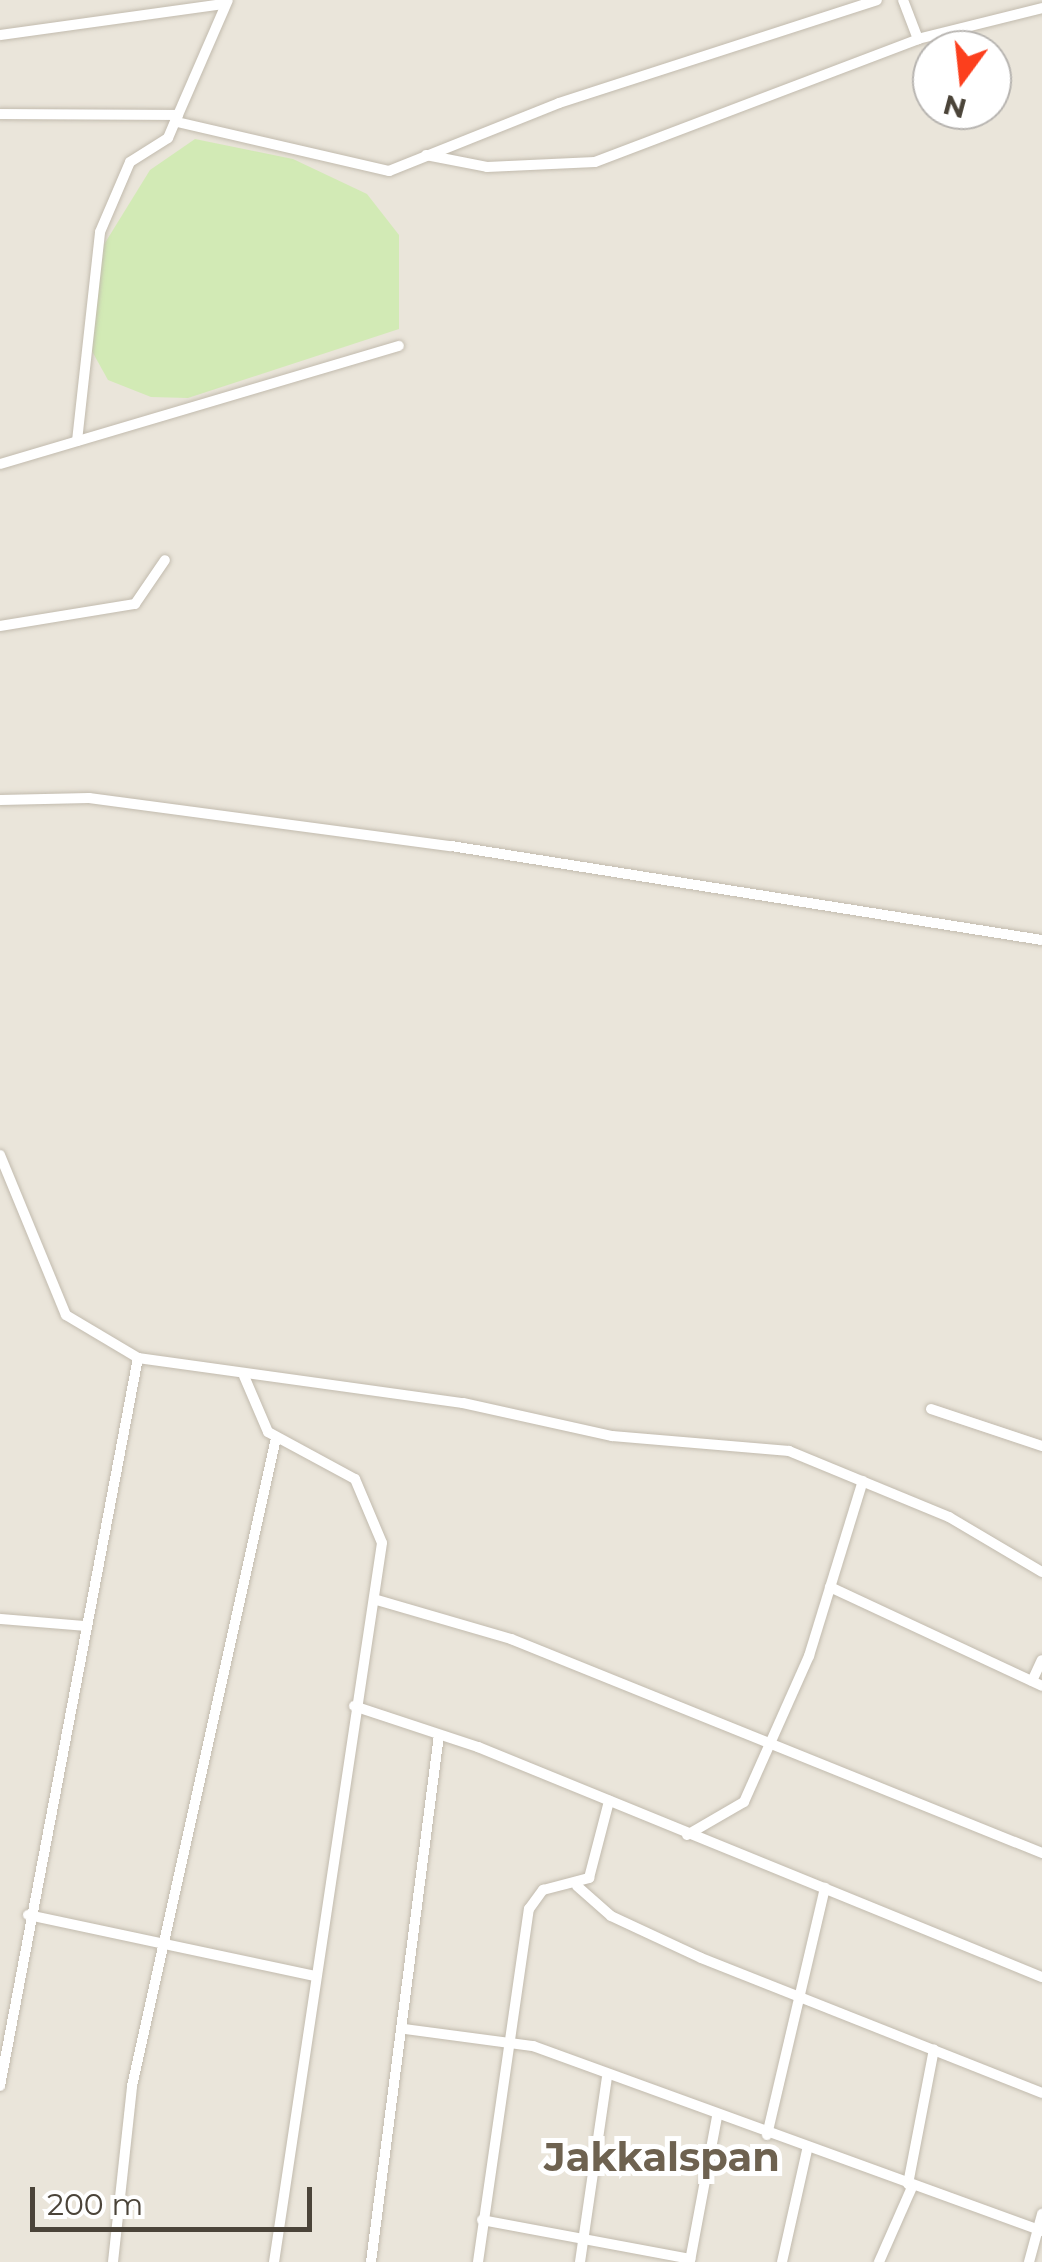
<!DOCTYPE html>
<style>
body{margin:0}
#map{position:relative;width:1042px;height:2262px;overflow:hidden;background:#f6f3ec;font-family:Montserrat,sans-serif}
div>[style]{position:absolute}
.residential>*{inset:0;background:#eae5da}
.green>*{inset:0;background:#d2eab5}
.roads{filter:drop-shadow(0 0 2px #c2bbae) drop-shadow(0 0 2px #c2bbae)}
.street>*{height:10px;margin:-5px;padding:0 5px;transform-origin:5px;border-radius:5px;background:#fff}
span{translate:-50% -50%;white-space:nowrap;text-align:center;line-height:1.15;-webkit-text-stroke:10px #fff;paint-order:stroke}
.district-label{font-size:40px;color:#6e6250;font-weight:700}
.north{position:absolute;left:912px;top:30px;width:100px;height:100px;box-sizing:border-box;background:#fff;border:2px solid #b7b4b0;border-radius:50%;rotate:195deg;font-size:28px;font-weight:700;line-height:40px;text-align:center;color:#4b4439}
.north::after{content:'';display:block;margin:auto;width:35px;height:45px;background:#fc3f1d;clip-path:polygon(50% 0,100% 100%,50% 72%,0 100%)}
.scale{position:absolute;left:30px;top:2187px;width:282px;height:45px;box-sizing:border-box;border:5px solid #4b4439;border-top:0;padding-left:12px;font-size:30px;line-height:35px;white-space:nowrap;color:#4b4439;-webkit-text-stroke:8px #fff;paint-order:stroke}
</style>
<div id="map">
<div class="residential">
<i style="clip-path:polygon(evenodd,0 0,1042px 0,1042px 2262px,0 2262px,0 0,932px 50px,992px 50px,992px 110px,932px 110px,932px 50px)"></i>
</div>
<div class="green">
<i style="clip-path:polygon(195px 139px,293px 159px,367px 194px,399px 235px,399px 329px,188px 398px,151px 397px,108px 380px,88px 344px,100px 251px,150px 170px)"></i>
</div>
<div class="roads">
<div class="street">
<i style="left:903px;top:0;width:42px;rotate:69deg"></i>
<i style="left:0;top:35px;width:226px;rotate:-7.9deg"></i>
<i style="left:0;top:114px;width:178px;rotate:0.3deg"></i>
<i style="left:178px;top:115px;width:125px;rotate:-66.5deg"></i>
<i style="left:177px;top:122px;width:218px;rotate:13deg"></i>
<i style="left:389px;top:171px;width:183px;rotate:-21.8deg"></i>
<i style="left:559px;top:103px;width:334px;rotate:-17.9deg"></i>
<i style="left:426px;top:155px;width:62px;rotate:11.1deg"></i>
<i style="left:487px;top:167px;width:108px;rotate:-2.7deg"></i>
<i style="left:595px;top:162px;width:346px;rotate:-20.8deg"></i>
<i style="left:918px;top:39px;width:128px;rotate:-14deg"></i>
<i style="left:77px;top:441px;width:210px;rotate:-83.7deg"></i>
<i style="left:100px;top:232px;width:76px;rotate:-66.8deg"></i>
<i style="left:130px;top:162px;width:45px;rotate:-32.3deg"></i>
<i style="left:168px;top:138px;width:25px;rotate:-67deg"></i>
<i style="left:0;top:464px;width:416px;rotate:-16.5deg"></i>
<i style="left:0;top:626px;width:137px;rotate:-9.3deg"></i>
<i style="left:135px;top:604px;width:53px;rotate:-55.7deg"></i>
<i style="left:0;top:800px;width:89px;rotate:-1.3deg"></i>
<i style="left:89px;top:798px;width:365px;rotate:7.6deg"></i>
<i style="left:451px;top:846px;width:598px;rotate:9.04deg"></i>
<i style="left:0;top:1155px;width:173px;rotate:67.6deg"></i>
<i style="left:66px;top:1315px;width:84px;rotate:30.8deg"></i>
<i style="left:138px;top:1358px;width:328px;rotate:7.9deg"></i>
<i style="left:463px;top:1403px;width:153px;rotate:12.5deg"></i>
<i style="left:612px;top:1436px;width:178px;rotate:4.8deg"></i>
<i style="left:789px;top:1451px;width:173px;rotate:22.4deg"></i>
<i style="left:949px;top:1517px;width:108px;rotate:30.6deg"></i>
<i style="left:244px;top:1376px;width:61px;rotate:66.8deg"></i>
<i style="left:268px;top:1432px;width:99px;rotate:28.4deg"></i>
<i style="left:355px;top:1479px;width:69px;rotate:67.1deg"></i>
<i style="left:382px;top:1543px;width:727px;rotate:98.54deg"></i>
<i style="left:931px;top:1409px;width:117px;rotate:18.4deg"></i>
<i style="left:830px;top:1587px;width:234px;rotate:25deg"></i>
<i style="left:377px;top:1600px;width:140px;rotate:16.2deg"></i>
<i style="left:511px;top:1639px;width:573px;rotate:21.95deg"></i>
<i style="left:0;top:1619px;width:85px;rotate:4.7deg"></i>
<i style="left:1032px;top:1681px;width:23px;rotate:-65deg"></i>
<i style="left:354px;top:1706px;width:131px;rotate:18.3deg"></i>
<i style="left:478px;top:1747px;width:609px;rotate:22.19deg"></i>
<i style="left:687px;top:1835px;width:66px;rotate:-30.1deg"></i>
<i style="left:744px;top:1802px;width:160px;rotate:-66deg"></i>
<i style="left:809px;top:1656px;width:183px;rotate:-72.9deg"></i>
<i style="left:577px;top:1886px;width:45px;rotate:41.4deg"></i>
<i style="left:611px;top:1916px;width:99px;rotate:25deg"></i>
<i style="left:701px;top:1958px;width:367px;rotate:21.6deg"></i>
<i style="left:28px;top:1915px;width:292px;rotate:12deg"></i>
<i style="left:405px;top:2029px;width:129px;rotate:7.6deg"></i>
<i style="left:533px;top:2046px;width:542px;rotate:19.97deg"></i>
<i style="left:0;top:2086px;width:741px;rotate:-79.27deg"></i>
<i style="left:767px;top:2135px;width:254px;rotate:-76.8deg"></i>
<i style="left:908px;top:2184px;width:137px;rotate:-79.1deg"></i>
<i style="left:482px;top:2220px;width:212px;rotate:10.6deg"></i>
<i style="left:690px;top:2261px;width:147px;rotate:-79.4deg"></i>
<i style="left:113px;top:2262px;width:177px;rotate:-83.8deg"></i>
<i style="left:132px;top:2086px;width:664px;rotate:-77.47deg"></i>
<i style="left:371px;top:2262px;width:531px;rotate:-82.65deg"></i>
<i style="left:478px;top:2262px;width:357px;rotate:-81.8deg"></i>
<i style="left:529px;top:1909px;width:24px;rotate:-54deg"></i>
<i style="left:543px;top:1890px;width:48px;rotate:-14.6deg"></i>
<i style="left:589px;top:1878px;width:80px;rotate:-75.4deg"></i>
<i style="left:580px;top:2262px;width:186px;rotate:-81.7deg"></i>
<i style="left:782px;top:2262px;width:115px;rotate:-77.4deg"></i>
<i style="left:879px;top:2262px;width:84px;rotate:-66.2deg"></i>
<i style="left:1029px;top:2262px;width:50px;rotate:-74.8deg"></i>
</div>
</div>
<div class="district-label">
<span style="left:662px;top:2157px">Jakkalspan</span>
</div>
<div class="north">N</div>
<div class="scale">200 m</div>
</div>
